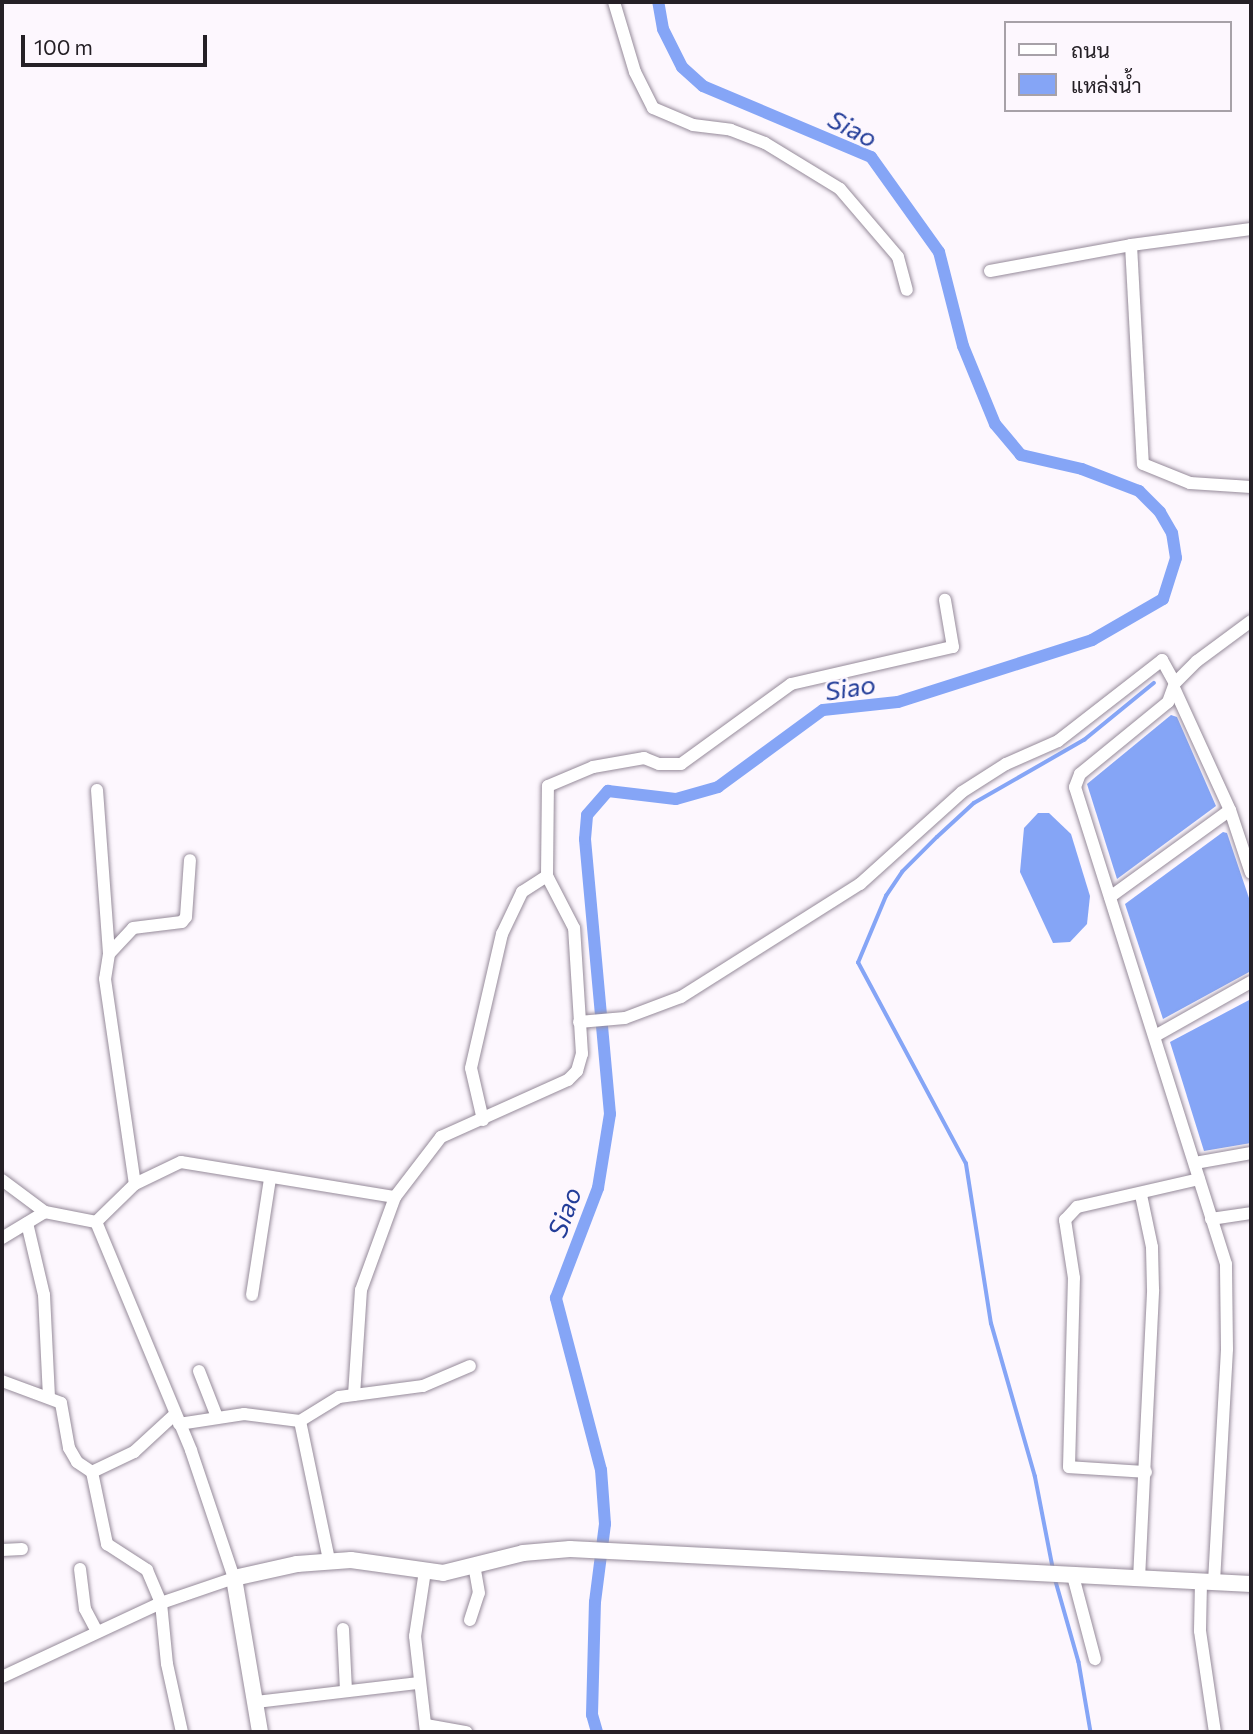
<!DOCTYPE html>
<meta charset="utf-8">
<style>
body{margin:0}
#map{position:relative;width:1253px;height:1734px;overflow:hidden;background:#fdf7fe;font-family:Commissioner,Sarabun,sans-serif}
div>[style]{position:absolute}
.water>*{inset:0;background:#85a5f6}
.stream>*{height:3.5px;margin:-1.75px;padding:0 1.75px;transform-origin:1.75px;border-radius:1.75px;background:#85a5f6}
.canal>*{height:12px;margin:-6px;padding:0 6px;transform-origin:6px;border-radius:6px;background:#85a5f6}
.roads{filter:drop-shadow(0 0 2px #968b9a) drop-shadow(0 0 2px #968b9a)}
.minor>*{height:12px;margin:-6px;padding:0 6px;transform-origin:6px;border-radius:6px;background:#fff}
.tertiary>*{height:16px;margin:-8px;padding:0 8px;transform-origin:8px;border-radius:8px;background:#fff}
span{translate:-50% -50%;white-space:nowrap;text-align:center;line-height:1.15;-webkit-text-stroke:5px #fdf7fe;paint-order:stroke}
.water-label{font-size:26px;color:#233d99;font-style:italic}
.frame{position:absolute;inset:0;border:4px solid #252026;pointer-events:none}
.legend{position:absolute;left:1004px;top:21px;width:228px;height:91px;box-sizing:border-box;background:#fdf7fe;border:2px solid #a7a1a8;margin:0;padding:9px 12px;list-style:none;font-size:21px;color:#252026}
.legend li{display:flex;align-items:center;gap:14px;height:35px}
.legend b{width:35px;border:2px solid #a7a1a8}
.scale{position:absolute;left:21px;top:35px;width:186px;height:32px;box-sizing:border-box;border:4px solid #252026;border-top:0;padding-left:9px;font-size:21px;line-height:24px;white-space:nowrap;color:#252026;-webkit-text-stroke:5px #fdf7fe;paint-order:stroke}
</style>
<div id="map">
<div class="water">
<i style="clip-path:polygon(1171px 715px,1177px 717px,1216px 806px,1117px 879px,1087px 784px)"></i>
<i style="clip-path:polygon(1038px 813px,1049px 813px,1071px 834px,1090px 896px,1087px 924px,1070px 942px,1053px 943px,1020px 872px,1024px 828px)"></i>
<i style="clip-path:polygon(1223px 832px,1227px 833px,1251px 904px,1251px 971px,1163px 1019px,1125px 904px)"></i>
<i style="clip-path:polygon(1251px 999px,1251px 1143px,1204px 1151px,1170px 1042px)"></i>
</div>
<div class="stream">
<i style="left:1053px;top:1570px;width:95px;rotate:-101deg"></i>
<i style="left:1035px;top:1477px;width:159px;rotate:-106deg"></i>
<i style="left:991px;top:1324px;width:162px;rotate:-98.9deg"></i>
<i style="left:966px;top:1164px;width:228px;rotate:-118.2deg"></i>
<i style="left:858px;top:963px;width:73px;rotate:-67.3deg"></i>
<i style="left:886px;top:896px;width:29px;rotate:-56deg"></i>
<i style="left:902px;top:872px;width:49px;rotate:-45deg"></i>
<i style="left:937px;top:837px;width:50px;rotate:-42.6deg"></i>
<i style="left:974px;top:803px;width:127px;rotate:-29.8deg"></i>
<i style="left:1084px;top:740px;width:90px;rotate:-39.2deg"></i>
<i style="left:1055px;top:1578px;width:87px;rotate:74.1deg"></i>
<i style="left:1079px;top:1662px;width:71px;rotate:80.3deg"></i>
</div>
<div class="canal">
<i style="left:597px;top:1732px;width:18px;rotate:-106deg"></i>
<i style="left:592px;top:1715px;width:113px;rotate:-88.5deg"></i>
<i style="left:595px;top:1602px;width:79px;rotate:-82.7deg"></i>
<i style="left:605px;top:1524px;width:54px;rotate:-94.2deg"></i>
<i style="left:601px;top:1470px;width:178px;rotate:-104.7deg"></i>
<i style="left:556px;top:1298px;width:118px;rotate:-69.1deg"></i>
<i style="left:598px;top:1188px;width:75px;rotate:-80.8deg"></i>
<i style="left:610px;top:1114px;width:276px;rotate:-95.2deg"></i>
<i style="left:585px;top:839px;width:24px;rotate:-85deg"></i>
<i style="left:587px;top:815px;width:32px;rotate:-49deg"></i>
<i style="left:608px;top:791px;width:68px;rotate:6.7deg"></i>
<i style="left:676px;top:799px;width:44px;rotate:-15.9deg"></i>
<i style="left:718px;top:787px;width:130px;rotate:-36.3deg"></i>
<i style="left:823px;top:710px;width:75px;rotate:-6.1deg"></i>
<i style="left:898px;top:702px;width:204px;rotate:-17.7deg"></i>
<i style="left:1092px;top:640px;width:82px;rotate:-30deg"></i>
<i style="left:1163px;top:599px;width:43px;rotate:-72.4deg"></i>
<i style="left:1176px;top:558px;width:25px;rotate:-99deg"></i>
<i style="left:1172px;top:533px;width:24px;rotate:-120deg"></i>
<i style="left:1160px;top:512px;width:30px;rotate:-135deg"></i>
<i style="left:1139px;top:491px;width:61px;rotate:-158.9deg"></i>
<i style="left:1082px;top:469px;width:63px;rotate:-167.1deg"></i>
<i style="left:1021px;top:455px;width:40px;rotate:-130deg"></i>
<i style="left:995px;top:424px;width:84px;rotate:-112.3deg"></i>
<i style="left:963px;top:346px;width:97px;rotate:-104.3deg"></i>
<i style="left:939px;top:252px;width:117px;rotate:-125.6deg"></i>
<i style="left:871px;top:157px;width:182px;rotate:-157.1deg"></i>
<i style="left:703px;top:86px;width:28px;rotate:-138deg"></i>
<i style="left:682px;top:67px;width:42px;rotate:-116.6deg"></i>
<i style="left:663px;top:29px;width:27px;rotate:-100deg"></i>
</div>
<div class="roads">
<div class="minor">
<i style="left:614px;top:2px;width:73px;rotate:73.3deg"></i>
<i style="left:635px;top:72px;width:40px;rotate:63.4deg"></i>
<i style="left:653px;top:108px;width:43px;rotate:23deg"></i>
<i style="left:693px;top:125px;width:38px;rotate:7deg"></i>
<i style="left:731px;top:130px;width:36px;rotate:21deg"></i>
<i style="left:765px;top:143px;width:88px;rotate:31.5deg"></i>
<i style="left:840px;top:189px;width:89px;rotate:49.5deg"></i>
<i style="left:898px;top:257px;width:34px;rotate:75deg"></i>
<i style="left:1131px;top:245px;width:219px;rotate:86.9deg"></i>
<i style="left:1143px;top:464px;width:51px;rotate:22deg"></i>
<i style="left:1190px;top:483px;width:61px;rotate:3.8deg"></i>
<i style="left:990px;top:271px;width:143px;rotate:-10.4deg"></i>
<i style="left:1131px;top:245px;width:121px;rotate:-7.6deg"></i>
<i style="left:1175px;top:690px;width:132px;rotate:65.4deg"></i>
<i style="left:1230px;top:810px;width:66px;rotate:71.6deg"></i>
<i style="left:97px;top:790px;width:164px;rotate:85.8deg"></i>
<i style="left:109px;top:954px;width:25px;rotate:99deg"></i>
<i style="left:105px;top:979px;width:207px;rotate:81.7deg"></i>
<i style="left:1110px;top:897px;width:148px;rotate:-35.9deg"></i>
<i style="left:109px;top:954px;width:35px;rotate:-47deg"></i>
<i style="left:133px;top:928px;width:49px;rotate:-7deg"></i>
<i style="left:182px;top:922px;width:6px;rotate:-51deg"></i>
<i style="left:186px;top:917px;width:57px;rotate:-86deg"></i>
<i style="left:579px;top:1022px;width:46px;rotate:-5deg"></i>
<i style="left:625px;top:1018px;width:60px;rotate:-20.6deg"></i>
<i style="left:681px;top:997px;width:212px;rotate:-32.3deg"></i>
<i style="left:860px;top:884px;width:137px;rotate:-42deg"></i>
<i style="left:962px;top:792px;width:52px;rotate:-32.5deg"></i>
<i style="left:1006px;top:764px;width:57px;rotate:-23.9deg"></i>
<i style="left:1058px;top:741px;width:132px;rotate:-37.9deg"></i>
<i style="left:1162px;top:660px;width:26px;rotate:61deg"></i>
<i style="left:1155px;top:1036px;width:110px;rotate:-29.4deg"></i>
<i style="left:483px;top:1120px;width:53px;rotate:-103deg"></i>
<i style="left:471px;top:1068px;width:138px;rotate:-77deg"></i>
<i style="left:502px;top:934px;width:47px;rotate:-64.5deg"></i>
<i style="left:522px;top:892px;width:30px;rotate:-33deg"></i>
<i style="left:1195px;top:1163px;width:57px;rotate:-10.1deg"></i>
<i style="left:2px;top:1180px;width:54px;rotate:36.7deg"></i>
<i style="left:45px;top:1212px;width:52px;rotate:11.1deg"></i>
<i style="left:96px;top:1222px;width:54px;rotate:-44.3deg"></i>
<i style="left:135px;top:1184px;width:51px;rotate:-25.6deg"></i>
<i style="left:181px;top:1162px;width:217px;rotate:9.3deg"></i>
<i style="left:395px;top:1197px;width:76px;rotate:-52.5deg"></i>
<i style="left:441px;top:1137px;width:139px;rotate:-24.2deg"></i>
<i style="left:568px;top:1080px;width:13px;rotate:-45deg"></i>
<i style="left:577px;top:1071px;width:18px;rotate:-74deg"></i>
<i style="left:582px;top:1054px;width:126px;rotate:-93.6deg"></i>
<i style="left:574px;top:928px;width:59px;rotate:-117.4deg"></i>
<i style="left:547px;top:876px;width:90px;rotate:-89.4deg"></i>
<i style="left:548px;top:786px;width:49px;rotate:-22.9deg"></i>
<i style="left:593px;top:767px;width:52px;rotate:-10deg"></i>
<i style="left:644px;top:758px;width:16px;rotate:22deg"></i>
<i style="left:659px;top:764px;width:22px"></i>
<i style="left:681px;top:764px;width:136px;rotate:-36deg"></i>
<i style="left:791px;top:684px;width:166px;rotate:-12.9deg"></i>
<i style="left:953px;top:647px;width:48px;rotate:-99.7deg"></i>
<i style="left:1211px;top:1219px;width:40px;rotate:-8.5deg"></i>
<i style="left:27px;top:1223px;width:74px;rotate:76.7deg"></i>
<i style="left:44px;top:1295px;width:102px;rotate:87.2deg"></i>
<i style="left:2px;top:1238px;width:50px;rotate:-31.2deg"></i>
<i style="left:252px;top:1295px;width:117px;rotate:-81.2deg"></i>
<i style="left:199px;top:1371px;width:49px;rotate:68.6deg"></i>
<i style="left:2px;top:1381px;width:63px;rotate:20.4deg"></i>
<i style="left:61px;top:1403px;width:46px;rotate:79.9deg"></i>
<i style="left:69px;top:1448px;width:16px;rotate:60deg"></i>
<i style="left:77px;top:1462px;width:18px;rotate:34deg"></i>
<i style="left:92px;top:1472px;width:74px;rotate:78.2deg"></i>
<i style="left:107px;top:1544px;width:48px;rotate:33deg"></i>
<i style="left:147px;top:1570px;width:36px;rotate:67deg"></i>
<i style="left:161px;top:1603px;width:61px;rotate:84.4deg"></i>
<i style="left:167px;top:1664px;width:70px;rotate:77.6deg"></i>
<i style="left:354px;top:1395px;width:105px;rotate:-86.2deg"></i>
<i style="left:361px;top:1290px;width:99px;rotate:-69.9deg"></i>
<i style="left:300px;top:1421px;width:142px;rotate:78.2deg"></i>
<i style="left:179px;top:1424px;width:66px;rotate:-8.7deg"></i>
<i style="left:244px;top:1414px;width:56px;rotate:7.1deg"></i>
<i style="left:300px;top:1421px;width:46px;rotate:-31.6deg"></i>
<i style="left:339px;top:1397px;width:85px;rotate:-7.5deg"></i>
<i style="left:423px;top:1386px;width:51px;rotate:-23.1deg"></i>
<i style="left:92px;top:1472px;width:47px;rotate:-25.5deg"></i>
<i style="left:134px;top:1452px;width:53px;rotate:-42.7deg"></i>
<i style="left:1146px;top:1472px;width:77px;rotate:-176.3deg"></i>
<i style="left:1069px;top:1467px;width:189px;rotate:-88.5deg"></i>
<i style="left:1074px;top:1278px;width:59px;rotate:-98.8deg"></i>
<i style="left:1065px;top:1220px;width:18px;rotate:-47deg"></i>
<i style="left:1077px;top:1207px;width:125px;rotate:-12.9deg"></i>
<i style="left:2px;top:1550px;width:20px;rotate:-3deg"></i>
<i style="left:80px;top:1569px;width:40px;rotate:82.9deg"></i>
<i style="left:85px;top:1609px;width:26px;rotate:62deg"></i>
<i style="left:425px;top:1571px;width:66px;rotate:98.7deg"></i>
<i style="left:415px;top:1636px;width:97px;rotate:83.5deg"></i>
<i style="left:1073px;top:1576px;width:86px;rotate:75.2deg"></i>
<i style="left:1139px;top:1579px;width:290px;rotate:-87.2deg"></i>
<i style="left:1153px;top:1289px;width:42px;rotate:-91.4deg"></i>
<i style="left:1152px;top:1247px;width:53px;rotate:-101.9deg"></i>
<i style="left:1201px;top:1582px;width:49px;rotate:91.2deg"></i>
<i style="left:1200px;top:1631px;width:102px;rotate:81.6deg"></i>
<i style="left:1214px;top:1582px;width:233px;rotate:-86.8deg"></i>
<i style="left:1227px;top:1349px;width:85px;rotate:-90.7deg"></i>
<i style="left:1226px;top:1264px;width:500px;rotate:-107.57deg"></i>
<i style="left:1075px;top:787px;width:14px;rotate:-69deg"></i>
<i style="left:1080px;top:774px;width:114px;rotate:-39.3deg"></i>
<i style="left:1168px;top:702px;width:20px;rotate:-70deg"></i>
<i style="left:1175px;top:683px;width:31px;rotate:-45deg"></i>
<i style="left:1197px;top:661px;width:67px;rotate:-36.5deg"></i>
<i style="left:470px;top:1620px;width:28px;rotate:-72deg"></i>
<i style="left:479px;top:1593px;width:27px;rotate:-100deg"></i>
<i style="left:343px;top:1629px;width:61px;rotate:87.2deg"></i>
<i style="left:2px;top:1677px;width:175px;rotate:-25deg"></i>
<i style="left:161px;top:1603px;width:77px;rotate:-18.9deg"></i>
<i style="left:234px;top:1578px;width:135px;rotate:-108.6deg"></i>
<i style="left:191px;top:1450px;width:247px;rotate:-112.6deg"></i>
<i style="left:256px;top:1702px;width:162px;rotate:-6.7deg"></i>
<i style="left:426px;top:1725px;width:41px;rotate:9.9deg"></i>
</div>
<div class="tertiary">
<i style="left:260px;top:1732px;width:156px;rotate:-99.6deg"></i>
<i style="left:234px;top:1578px;width:65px;rotate:-12.5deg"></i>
<i style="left:297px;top:1564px;width:54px;rotate:-4.2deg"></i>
<i style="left:351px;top:1560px;width:93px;rotate:8deg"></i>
<i style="left:443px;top:1573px;width:82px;rotate:-14deg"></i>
<i style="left:523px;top:1553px;width:47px;rotate:-4.9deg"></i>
<i style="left:570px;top:1549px;width:682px;rotate:2.94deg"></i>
</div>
</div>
<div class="water-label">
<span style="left:853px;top:128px;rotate:27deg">Siao</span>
<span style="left:850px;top:687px;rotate:-9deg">Siao</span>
<span style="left:564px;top:1212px;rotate:-70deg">Siao</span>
</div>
<div class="frame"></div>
<ul class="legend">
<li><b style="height:9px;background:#fff"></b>ถนน</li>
<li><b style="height:19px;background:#85a5f6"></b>แหล่งน้ำ</li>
</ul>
<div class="scale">100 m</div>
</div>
